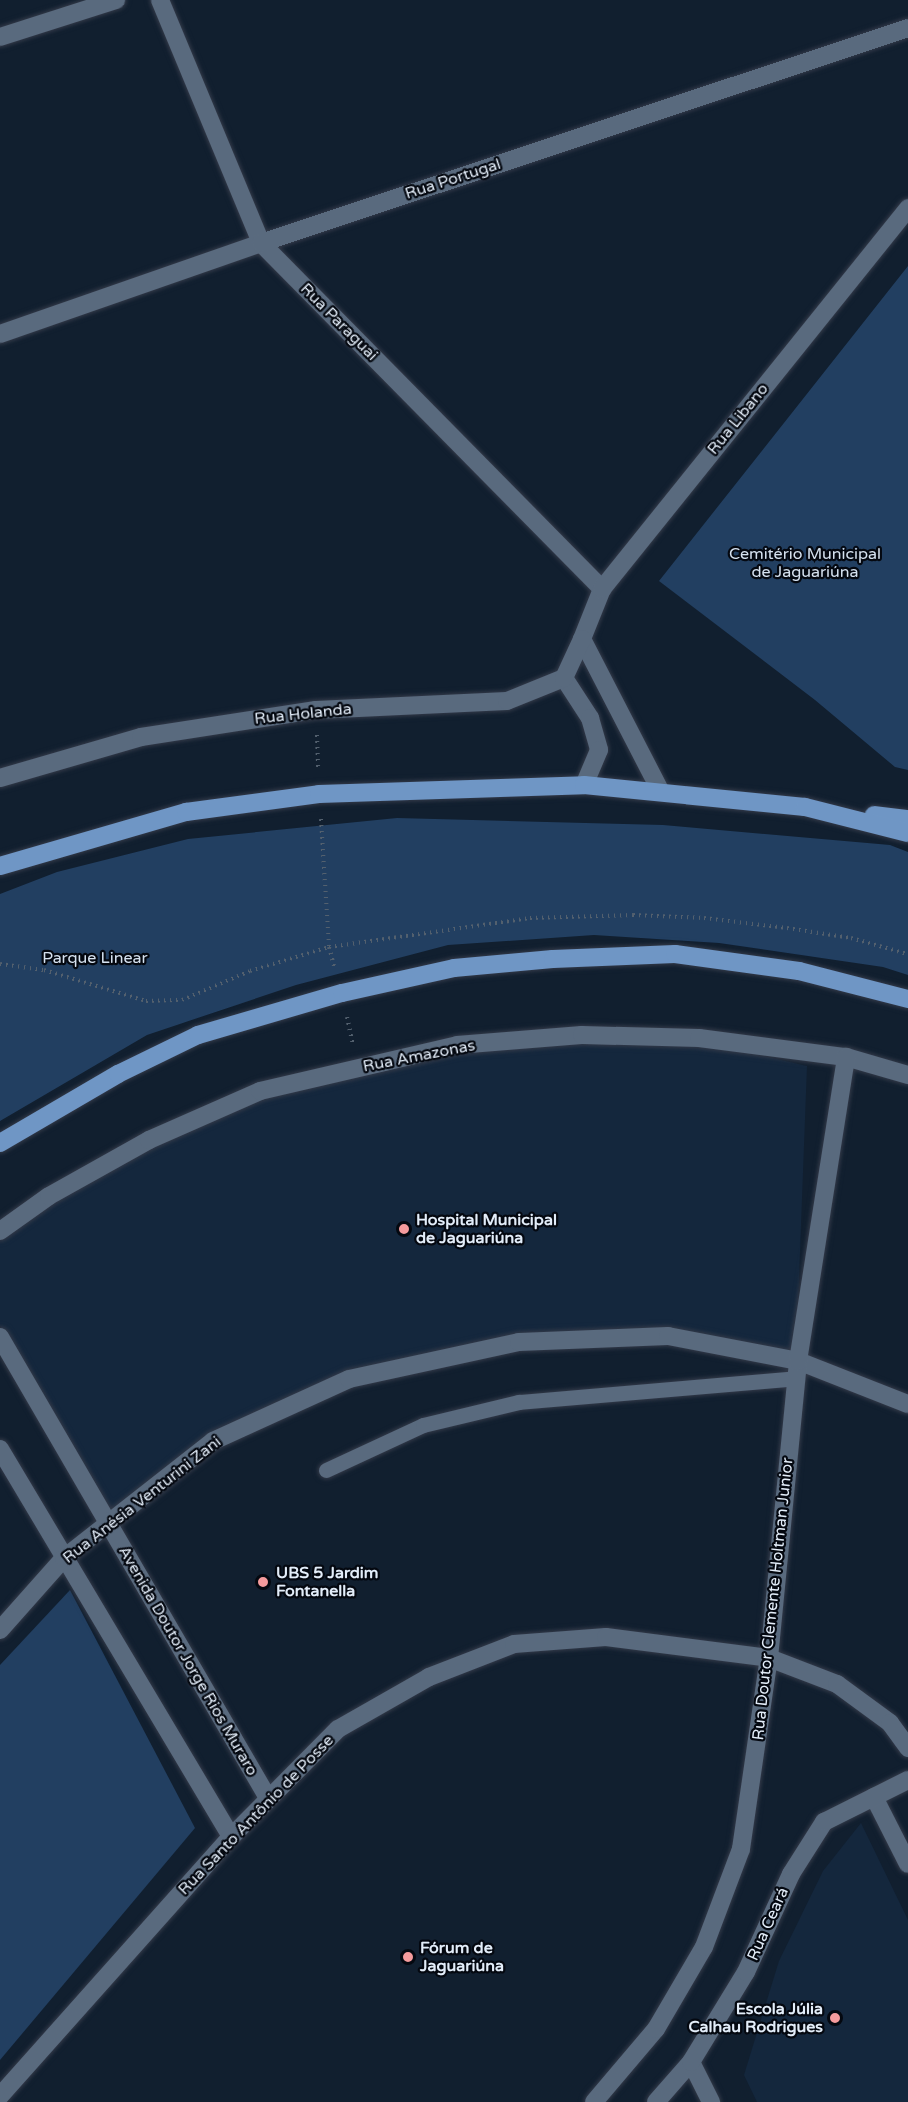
<!DOCTYPE html>
<meta charset="utf-8">
<style>
body{margin:0}
#map{position:relative;width:908px;height:2102px;overflow:hidden;background:#111f2f;font-family:"Varela Round",sans-serif}
div>[style]{position:absolute}
.built>*{inset:0;background:#14273d}
.green>*{inset:0;background:#223f61}
.path>*{height:4px;margin-top:-2px;transform-origin:0;background:repeating-linear-gradient(90deg,#53606e 0 1.5px,transparent 0 6px)}
.roads{filter:drop-shadow(0 0 2px #333a49) drop-shadow(0 0 2px #333a49)}
.lane>*{height:15px;margin:-7.5px;padding:0 7.5px;transform-origin:7.5px;border-radius:7.5px;background:#596a7e}
.street>*{height:18px;margin:-9px;padding:0 9px;transform-origin:9px;border-radius:9px;background:#596a7e}
.secondary>*{height:18px;margin:-9px;padding:0 9px;transform-origin:9px;border-radius:9px;background:#596a7e}
.primary>*{height:18px;margin:-9px;padding:0 9px;transform-origin:9px;border-radius:9px;background:#6f96c5}
.dots>*{width:16px;height:16px;translate:-50% -50%;box-sizing:border-box;border:3px solid #040810;border-radius:50%}
span{translate:-50% -50%;white-space:nowrap;text-align:center;line-height:1.15;-webkit-text-stroke:4.5px #040810;paint-order:stroke}
.street-label{font-size:16px;color:#e3edf9}
.park-label{font-size:16px;color:#d6e2f0}
.poi-label{font-size:16px;color:#e3edf9;font-weight:700}
.left{translate:0 -50%;text-align:left}
.right{translate:-100% -50%;text-align:right}
</style>
<div id="map">
<div class="built">
<i style="clip-path:polygon(582px 1039px,699px 1041px,807px 1066px,796px 1358px,670px 1331px,517px 1336px,347px 1374px,208px 1437px,110px 1515px,0 1326px,0 1236px,151px 1143px,262px 1095px,457px 1048px)"></i>
<i style="clip-path:polygon(861px 1823px,908px 1920px,908px 2102px,757px 2102px,744px 2075px,779px 1961px,823px 1871px)"></i>
</div>
<div class="green">
<i style="clip-path:polygon(908px 266px,908px 770px,895px 767px,815px 700px,659px 581px)"></i>
<i style="clip-path:polygon(397px 818px,663px 825px,890px 845px,908px 852px,908px 975px,883px 967px,719px 943px,594px 935px,448px 945px,296px 985px,147px 1035px,0 1121px,0 894px,57px 872px,188px 839px)"></i>
<i style="clip-path:polygon(70px 1590px,195px 1828px,0 2060px,0 1665px)"></i>
</div>
<div class="path">
<i style="left:317px;top:735px;width:34px;rotate:88deg"></i>
<i style="left:321px;top:819px;width:128px;rotate:86.4deg"></i>
<i style="left:329px;top:947px;width:23px;rotate:75deg"></i>
<i style="left:0;top:964px;width:44px;rotate:7.8deg"></i>
<i style="left:44px;top:970px;width:107px;rotate:16.9deg"></i>
<i style="left:146px;top:1001px;width:36px;rotate:-2deg"></i>
<i style="left:182px;top:1000px;width:74px;rotate:-23.1deg"></i>
<i style="left:250px;top:971px;width:83px;rotate:-16.9deg"></i>
<i style="left:329px;top:947px;width:203px;rotate:-8.2deg"></i>
<i style="left:530px;top:918px;width:103px;rotate:-1.7deg"></i>
<i style="left:633px;top:915px;width:71px;rotate:2.4deg"></i>
<i style="left:704px;top:918px;width:84px;rotate:6.9deg"></i>
<i style="left:787px;top:928px;width:65px;rotate:8.9deg"></i>
<i style="left:851px;top:938px;width:59px;rotate:15.7deg"></i>
<i style="left:347px;top:1017px;width:29px;rotate:78deg"></i>
</div>
<div class="roads">
<div class="lane">
<i style="left:326px;top:1470px;width:107px;rotate:-24.9deg"></i>
<i style="left:423px;top:1425px;width:99px;rotate:-13.5deg"></i>
<i style="left:519px;top:1402px;width:279px;rotate:-4.9deg"></i>
</div>
<div class="street">
<i style="left:160px;top:0;width:263px;rotate:67.4deg"></i>
<i style="left:261px;top:243px;width:486px;rotate:45.4deg"></i>
<i style="left:0;top:37px;width:122px;rotate:-17.7deg"></i>
<i style="left:0;top:334px;width:276px;rotate:-19.2deg"></i>
<i style="left:261px;top:243px;width:682px;rotate:-18.38deg"></i>
<i style="left:582px;top:639px;width:54px;rotate:-68.2deg"></i>
<i style="left:602px;top:589px;width:489px;rotate:-51.2deg"></i>
<i style="left:0;top:1337px;width:533px;rotate:59.83deg"></i>
<i style="left:0;top:1449px;width:452px;rotate:59.2deg"></i>
<i style="left:0;top:1630px;width:96px;rotate:-48.4deg"></i>
<i style="left:64px;top:1558px;width:189px;rotate:-38.1deg"></i>
<i style="left:213px;top:1441px;width:149px;rotate:-24.5deg"></i>
<i style="left:349px;top:1379px;width:174px;rotate:-12.3deg"></i>
<i style="left:519px;top:1342px;width:149px;rotate:-2.3deg"></i>
<i style="left:668px;top:1336px;width:132px;rotate:10.9deg"></i>
<i style="left:798px;top:1361px;width:118px;rotate:21.4deg"></i>
<i style="left:874px;top:1797px;width:75px;rotate:63.1deg"></i>
<i style="left:691px;top:2062px;width:45px;rotate:63.4deg"></i>
<i style="left:0;top:2096px;width:347px;rotate:-48.3deg"></i>
<i style="left:231px;top:1837px;width:152px;rotate:-45.3deg"></i>
<i style="left:338px;top:1729px;width:105px;rotate:-29.7deg"></i>
<i style="left:429px;top:1677px;width:91px;rotate:-21.2deg"></i>
<i style="left:514px;top:1644px;width:92px;rotate:-4.4deg"></i>
<i style="left:606px;top:1637px;width:164px;rotate:7.3deg"></i>
<i style="left:769px;top:1658px;width:73px;rotate:20.9deg"></i>
<i style="left:837px;top:1684px;width:66px;rotate:36.3deg"></i>
<i style="left:890px;top:1723px;width:31px;rotate:54deg"></i>
<i style="left:656px;top:2102px;width:53px;rotate:-48.8deg"></i>
<i style="left:691px;top:2062px;width:105px;rotate:-58.6deg"></i>
<i style="left:746px;top:1972px;width:108px;rotate:-65.3deg"></i>
<i style="left:791px;top:1874px;width:62px;rotate:-57.6deg"></i>
<i style="left:824px;top:1822px;width:94px;rotate:-26.6deg"></i>
</div>
<div class="secondary">
<i style="left:582px;top:639px;width:172px;rotate:62.7deg"></i>
<i style="left:564px;top:678px;width:48px;rotate:57deg"></i>
<i style="left:590px;top:718px;width:33px;rotate:74deg"></i>
<i style="left:599px;top:750px;width:38px;rotate:113deg"></i>
<i style="left:0;top:778px;width:147px;rotate:-16.2deg"></i>
<i style="left:141px;top:737px;width:177px;rotate:-8.8deg"></i>
<i style="left:316px;top:710px;width:191px;rotate:-2.7deg"></i>
<i style="left:507px;top:701px;width:61px;rotate:-22deg"></i>
<i style="left:564px;top:678px;width:43px;rotate:-65.2deg"></i>
<i style="left:0;top:1231px;width:60px;rotate:-35.5deg"></i>
<i style="left:49px;top:1196px;width:115px;rotate:-29.2deg"></i>
<i style="left:149px;top:1140px;width:121px;rotate:-23.8deg"></i>
<i style="left:260px;top:1091px;width:202px;rotate:-13.1deg"></i>
<i style="left:457px;top:1045px;width:125px;rotate:-4.6deg"></i>
<i style="left:582px;top:1035px;width:117px;rotate:1.5deg"></i>
<i style="left:699px;top:1038px;width:148px;rotate:7.4deg"></i>
<i style="left:846px;top:1057px;width:65px;rotate:16.2deg"></i>
<i style="left:594px;top:2102px;width:96px;rotate:-49.7deg"></i>
<i style="left:656px;top:2029px;width:95px;rotate:-59.7deg"></i>
<i style="left:704px;top:1947px;width:105px;rotate:-69.3deg"></i>
<i style="left:741px;top:1849px;width:193px;rotate:-81.7deg"></i>
<i style="left:769px;top:1658px;width:298px;rotate:-84.4deg"></i>
<i style="left:798px;top:1361px;width:308px;rotate:-81deg"></i>
</div>
<div class="primary">
<i style="left:874px;top:815px;width:34px;rotate:7deg"></i>
<i style="left:0;top:866px;width:194px;rotate:-16.2deg"></i>
<i style="left:186px;top:812px;width:134px;rotate:-7.7deg"></i>
<i style="left:319px;top:794px;width:265px;rotate:-1.9deg"></i>
<i style="left:584px;top:785px;width:222px;rotate:5.7deg"></i>
<i style="left:805px;top:807px;width:106px;rotate:14.2deg"></i>
<i style="left:0;top:1143px;width:137px;rotate:-30.3deg"></i>
<i style="left:118px;top:1074px;width:89px;rotate:-26deg"></i>
<i style="left:198px;top:1035px;width:150px;rotate:-16.3deg"></i>
<i style="left:342px;top:993px;width:115px;rotate:-12.6deg"></i>
<i style="left:454px;top:968px;width:99px;rotate:-5.2deg"></i>
<i style="left:553px;top:959px;width:122px;rotate:-2.3deg"></i>
<i style="left:675px;top:954px;width:125px;rotate:7.8deg"></i>
<i style="left:799px;top:971px;width:113px;rotate:14.4deg"></i>
</div>
</div>
<div class="dots">
<i style="left:404px;top:1229px;background:#f59b9d"></i>
<i style="left:263px;top:1582px;background:#f59b9d"></i>
<i style="left:408px;top:1957px;background:#f59b9d"></i>
<i style="left:835px;top:2018px;background:#f59b9d"></i>
</div>
<div class="street-label">
<span style="left:453px;top:179px;rotate:-18deg">Rua Portugal</span>
<span style="left:339px;top:322px;rotate:45deg">Rua Paraguai</span>
<span style="left:738px;top:419px;rotate:-51deg">Rua Libano</span>
<span style="left:303px;top:714px;rotate:-6deg">Rua Holanda</span>
<span style="left:419px;top:1056px;rotate:-11deg">Rua Amazonas</span>
<span style="left:142px;top:1500px;rotate:-38deg">Rua Anésia Venturini Zani</span>
<span style="left:773px;top:1599px;rotate:-84deg">Rua Doutor Clemente Holtman Junior</span>
<span style="left:188px;top:1661px;rotate:60deg">Avenida Doutor Jorge Rios Muraro</span>
<span style="left:256px;top:1815px;rotate:-46deg">Rua Santo Antônio de Posse</span>
<span style="left:768px;top:1924px;rotate:-66deg">Rua Ceará</span>
</div>
<div class="park-label">
<span style="left:805px;top:563px">Cemitério Municipal<br>de Jaguariúna</span>
<span style="left:95px;top:958px">Parque Linear</span>
</div>
<div class="poi-label">
<span class="left" style="left:416px;top:1229px">Hospital Municipal<br>de Jaguariúna</span>
<span class="left" style="left:276px;top:1582px">UBS 5 Jardim<br>Fontanella</span>
<span class="left" style="left:420px;top:1957px">Fórum de<br>Jaguariúna</span>
<span class="right" style="left:823px;top:2018px">Escola Júlia<br>Calhau Rodrigues</span>
</div>
</div>
